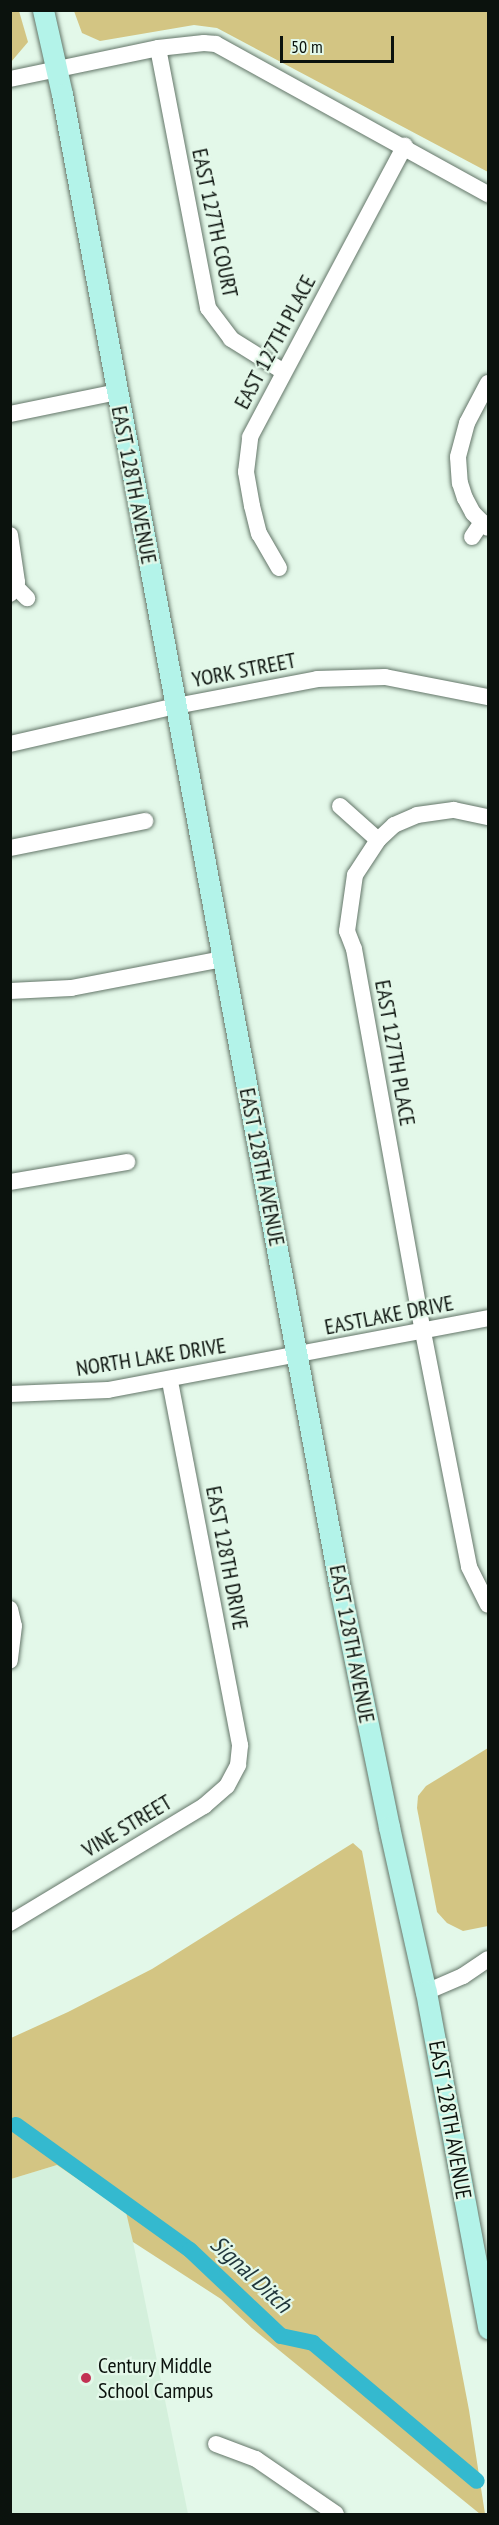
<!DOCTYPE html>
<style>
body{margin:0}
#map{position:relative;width:499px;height:2525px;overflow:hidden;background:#e3f8e9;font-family:"PT Sans Narrow",sans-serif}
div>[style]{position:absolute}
.built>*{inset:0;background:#d4f0dc}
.green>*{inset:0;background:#d3c583}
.canal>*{height:16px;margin:-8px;padding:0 8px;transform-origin:8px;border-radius:8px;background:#34b9cf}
.roads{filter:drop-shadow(0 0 2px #647669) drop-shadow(0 0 2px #647669)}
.minor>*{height:16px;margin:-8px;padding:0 8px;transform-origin:8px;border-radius:8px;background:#fff}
.major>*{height:21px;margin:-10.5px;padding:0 10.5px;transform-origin:10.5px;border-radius:10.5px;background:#b3f3e9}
.dots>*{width:16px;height:16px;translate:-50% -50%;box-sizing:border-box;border:3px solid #e3f8e9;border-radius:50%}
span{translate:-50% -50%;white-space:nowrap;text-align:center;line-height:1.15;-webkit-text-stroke:4.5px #e3f8e9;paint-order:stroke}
.street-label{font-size:22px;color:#0b120d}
.poi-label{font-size:22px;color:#0b120d}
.left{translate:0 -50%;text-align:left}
.water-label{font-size:24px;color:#1f353a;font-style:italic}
.frame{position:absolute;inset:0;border:12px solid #0b120d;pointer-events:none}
.scale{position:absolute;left:280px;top:36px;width:114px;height:27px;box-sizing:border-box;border:3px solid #0b120d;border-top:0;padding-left:8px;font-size:18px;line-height:21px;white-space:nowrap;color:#0b120d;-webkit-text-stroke:4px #e3f8e9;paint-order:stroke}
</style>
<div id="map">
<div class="built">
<i style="clip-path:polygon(57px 2165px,127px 2212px,188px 2514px,11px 2514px,11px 2179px)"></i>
</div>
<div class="green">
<i style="clip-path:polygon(11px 10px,19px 11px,28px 42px,11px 62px)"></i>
<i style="clip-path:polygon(74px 11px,488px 11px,488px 172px,217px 28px,194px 25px,100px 41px,82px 33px)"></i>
<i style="clip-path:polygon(488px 1748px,488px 1926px,463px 1931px,447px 1923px,437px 1912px,417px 1808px,418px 1796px,426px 1786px)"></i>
<i style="clip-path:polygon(353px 1843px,362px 1851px,469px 2410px,485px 2514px,480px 2514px,252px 2328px,221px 2299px,133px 2242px,126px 2212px,57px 2165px,11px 2179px,11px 2038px,68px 2012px,152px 1969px)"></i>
</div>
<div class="canal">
<i style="left:16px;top:2125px;width:214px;rotate:35.7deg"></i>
<i style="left:190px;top:2250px;width:125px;rotate:43.4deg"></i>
<i style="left:281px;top:2336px;width:33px;rotate:12deg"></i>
<i style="left:313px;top:2343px;width:214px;rotate:40.1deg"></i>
</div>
<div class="roads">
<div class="minor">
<i style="left:158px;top:48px;width:265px;rotate:79.1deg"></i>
<i style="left:208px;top:308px;width:39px;rotate:53deg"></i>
<i style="left:231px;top:339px;width:62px;rotate:31.9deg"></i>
<i style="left:10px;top:79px;width:151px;rotate:-11.8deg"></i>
<i style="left:158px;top:48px;width:46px;rotate:-6.2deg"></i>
<i style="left:204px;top:43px;width:12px;rotate:5deg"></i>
<i style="left:216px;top:44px;width:311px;rotate:28.9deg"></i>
<i style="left:488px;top:383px;width:45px;rotate:117.7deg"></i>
<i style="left:467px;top:423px;width:35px;rotate:105deg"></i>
<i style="left:458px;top:457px;width:26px;rotate:86deg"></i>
<i style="left:460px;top:483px;width:16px;rotate:72deg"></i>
<i style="left:465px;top:498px;width:17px;rotate:62deg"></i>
<i style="left:473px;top:513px;width:21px;rotate:45deg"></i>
<i style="left:10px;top:414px;width:109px;rotate:-11.6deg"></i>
<i style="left:10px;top:535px;width:48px;rotate:81.5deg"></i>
<i style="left:17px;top:582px;width:14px;rotate:120deg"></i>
<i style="left:472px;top:537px;width:18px;rotate:-56deg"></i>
<i style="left:279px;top:568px;width:39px;rotate:-120deg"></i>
<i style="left:259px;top:534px;width:29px;rotate:-104deg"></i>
<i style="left:252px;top:506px;width:35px;rotate:-100deg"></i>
<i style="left:246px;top:472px;width:35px;rotate:-83deg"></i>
<i style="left:250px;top:437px;width:330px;rotate:-62deg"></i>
<i style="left:16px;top:587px;width:16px;rotate:45deg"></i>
<i style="left:10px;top:744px;width:170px;rotate:-12.9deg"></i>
<i style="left:176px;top:706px;width:144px;rotate:-10.8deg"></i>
<i style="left:317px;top:679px;width:68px;rotate:-1.7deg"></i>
<i style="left:385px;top:677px;width:105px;rotate:11deg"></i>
<i style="left:340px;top:806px;width:51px;rotate:41.8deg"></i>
<i style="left:378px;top:840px;width:42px;rotate:123.3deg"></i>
<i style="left:355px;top:875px;width:57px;rotate:98.1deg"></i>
<i style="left:347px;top:931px;width:19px;rotate:69deg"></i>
<i style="left:354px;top:949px;width:389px;rotate:79.8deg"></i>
<i style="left:423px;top:1332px;width:239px;rotate:78.9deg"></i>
<i style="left:469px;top:1567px;width:42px;rotate:63.4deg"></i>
<i style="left:378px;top:840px;width:22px;rotate:-43deg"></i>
<i style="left:394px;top:825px;width:25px;rotate:-23deg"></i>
<i style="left:417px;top:815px;width:37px;rotate:-8deg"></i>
<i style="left:454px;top:810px;width:35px;rotate:12deg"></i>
<i style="left:10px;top:848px;width:138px;rotate:-11.3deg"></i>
<i style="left:10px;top:991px;width:61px;rotate:-2.8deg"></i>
<i style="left:71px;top:988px;width:155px;rotate:-10.8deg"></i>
<i style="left:10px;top:1182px;width:119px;rotate:-9.7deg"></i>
<i style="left:10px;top:1394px;width:98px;rotate:-2.3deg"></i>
<i style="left:108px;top:1390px;width:387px;rotate:-10.7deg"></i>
<i style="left:10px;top:1609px;width:17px;rotate:77deg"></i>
<i style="left:14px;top:1626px;width:35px;rotate:97deg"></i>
<i style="left:10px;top:1923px;width:227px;rotate:-31.1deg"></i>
<i style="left:204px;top:1806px;width:30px;rotate:-41deg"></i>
<i style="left:227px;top:1786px;width:24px;rotate:-62deg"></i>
<i style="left:238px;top:1765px;width:20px;rotate:-84deg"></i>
<i style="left:240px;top:1745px;width:372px;rotate:-100.9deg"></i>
<i style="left:426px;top:1992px;width:40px;rotate:-23.4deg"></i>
<i style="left:463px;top:1976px;width:30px;rotate:-34deg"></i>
<i style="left:216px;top:2444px;width:43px;rotate:20.6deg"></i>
<i style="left:256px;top:2459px;width:97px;rotate:34.5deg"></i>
</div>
<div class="major">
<i style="left:43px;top:10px;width:86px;rotate:77.3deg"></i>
<i style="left:62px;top:94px;width:1525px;rotate:79.46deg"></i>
<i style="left:341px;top:1593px;width:239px;rotate:78.4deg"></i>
<i style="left:389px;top:1827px;width:169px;rotate:77.4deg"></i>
<i style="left:426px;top:1992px;width:342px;rotate:79.5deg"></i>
</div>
</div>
<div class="dots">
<i style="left:86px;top:2378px;background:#c23254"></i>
</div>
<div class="street-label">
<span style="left:215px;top:223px;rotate:78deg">EAST 127TH COURT</span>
<span style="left:275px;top:342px;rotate:-62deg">EAST 127TH PLACE</span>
<span style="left:134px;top:485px;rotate:79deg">EAST 128TH AVENUE</span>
<span style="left:244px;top:670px;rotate:-11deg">YORK STREET</span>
<span style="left:395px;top:1053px;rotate:80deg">EAST 127TH PLACE</span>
<span style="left:262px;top:1167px;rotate:79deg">EAST 128TH AVENUE</span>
<span style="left:389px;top:1315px;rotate:-11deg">EASTLAKE DRIVE</span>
<span style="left:151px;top:1357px;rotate:-9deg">NORTH LAKE DRIVE</span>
<span style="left:227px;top:1558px;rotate:79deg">EAST 128TH DRIVE</span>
<span style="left:352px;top:1644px;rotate:79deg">EAST 128TH AVENUE</span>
<span style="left:127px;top:1826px;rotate:-31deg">VINE STREET</span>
<span style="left:450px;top:2120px;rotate:80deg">EAST 128TH AVENUE</span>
</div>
<div class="poi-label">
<span class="left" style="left:98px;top:2378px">Century Middle<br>School Campus</span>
</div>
<div class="water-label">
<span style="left:251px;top:2274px;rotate:43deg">Signal Ditch</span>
</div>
<div class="frame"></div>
<div class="scale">50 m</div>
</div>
